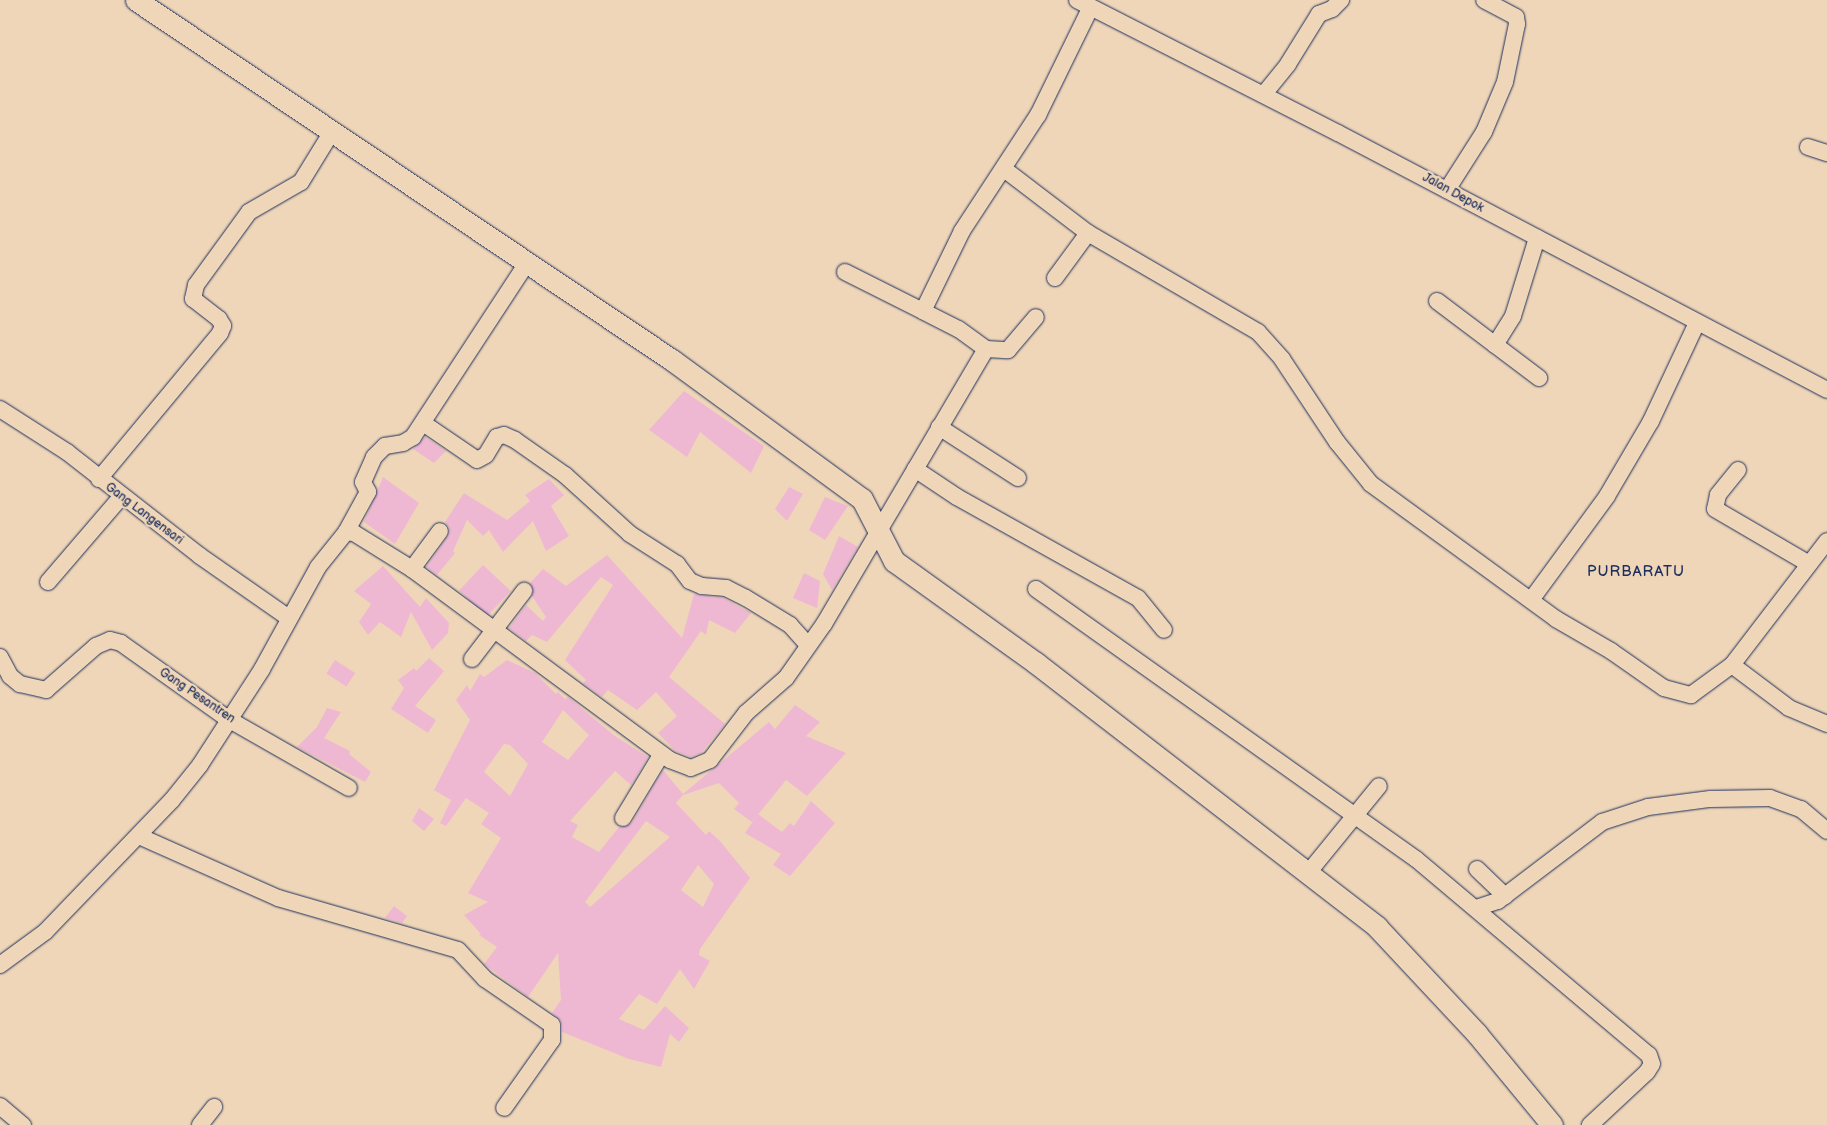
<!DOCTYPE html>
<style>
body{margin:0}
#map{position:relative;width:1827px;height:1125px;overflow:hidden;background:#f0d6b8;font-family:"Balsamiq Sans",sans-serif}
div>[style]{position:absolute}
.building>*{inset:0;background:#eeb8d2;transform-origin:0 0}
.roads{filter:drop-shadow(0 0 1px #1b2f5e) drop-shadow(0 0 1px #1b2f5e)}
.minor>*{height:16px;margin:-8px;padding:0 8px;transform-origin:8px;border-radius:8px;background:#f0d6b8}
.tertiary>*{height:21px;margin:-10.5px;padding:0 10.5px;transform-origin:10.5px;border-radius:10.5px;background:#f0d6b8}
span{translate:-50% -50%;white-space:nowrap;text-align:center;line-height:1.15;-webkit-text-stroke:4.5px #f0d6b8;paint-order:stroke}
.street-label{font-size:12px;color:#1b2f5e}
.quarter-label{font-size:15px;color:#1b2f5e;letter-spacing:1px}
</style>
<div id="map">
<div class="building">
<i style="clip-path:polygon(684px 391px,764px 446px,751px 473px,700px 432px,687px 457px,649px 430px)"></i>
<i style="clip-path:polygon(425px 437px,446px 451px,434px 463px,413px 449px)"></i>
<i style="clip-path:polygon(383px 477px,419px 503px,395px 544px,364px 522px)"></i>
<i style="clip-path:polygon(549px 479px,564px 495px,551px 506px,569px 536px,546px 551px,533px 521px,503px 552px,489px 530px,483px 536px,467px 520px,453px 551px,455px 553px,437px 575px,426px 567px,448px 536px,449px 527px,445px 522px,464px 493px,507px 520px,530px 501px,525px 495px)"></i>
<i style="clip-path:polygon(789px 487px,803px 494px,787px 521px,775px 509px)"></i>
<i style="clip-path:polygon(825px 497px,848px 506px,825px 540px,809px 530px)"></i>
<i style="clip-path:polygon(839px 536px,858px 547px,832px 590px,823px 574px)"></i>
<i style="clip-path:polygon(607px 555px,682px 638px,694px 594px,723px 598px,751px 613px,735px 633px,709px 620px,706px 635px,701px 631px,669px 677px,725px 724px,701px 753px,691px 757px,675px 751px,658px 733px,677px 716px,656px 692px,637px 710px,608px 690px,602px 697px,583px 683px,586px 680px,565px 660px,613px 585px,601px 577px,547px 642px,532px 635px,526px 641px,509px 628px,526px 605px,543px 621px,546px 617px,532px 596px,530px 583px,543px 569px,566px 586px)"></i>
<i style="left:483px;top:565px;width:38px;height:35px;rotate:43deg"></i>
<i style="clip-path:polygon(383px 566px,420px 607px,426px 598px,449px 623px,448px 633px,432px 650px,411px 612px,401px 637px,380px 622px,368px 635px,359px 622px,371px 604px,354px 591px)"></i>
<i style="clip-path:polygon(804px 573px,820px 581px,817px 608px,793px 598px)"></i>
<i style="clip-path:polygon(429px 658px,444px 671px,415px 706px,436px 720px,428px 733px,391px 709px,404px 688px,398px 680px,414px 668px,416px 671px)"></i>
<i style="left:335px;top:660px;width:24px;height:16px;rotate:33deg"></i>
<i style="clip-path:polygon(evenodd,507px 660px,535px 673px,556px 694px,558px 692px,565px 699px,568px 697px,615px 736px,648px 757px,631px 785px,615px 771px,570px 821px,578px 825px,572px 837px,599px 852px,619px 827px,631px 824px,663px 770px,683px 794px,769px 722px,775px 729px,795px 705px,820px 722px,806px 736px,846px 753px,807px 796px,786px 780px,752px 822px,734px 809px,739px 803px,719px 783px,683px 795px,676px 803px,706px 835px,709px 831px,720px 841px,750px 878px,700px 949px,699px 955px,710px 961px,694px 989px,680px 969px,657px 1004px,639px 994px,619px 1019px,644px 1030px,665px 1006px,689px 1028px,679px 1042px,670px 1034px,661px 1067px,629px 1059px,562px 1032px,561px 1021px,552px 1013px,561px 1000px,558px 953px,528px 997px,484px 964px,497px 947px,479px 935px,481px 934px,464px 915px,488px 902px,468px 893px,501px 838px,481px 824px,489px 813px,466px 798px,446px 826px,440px 823px,451px 800px,434px 790px,470px 720px,456px 700px,467px 685px,470px 691px,480px 674px,484px 677px,507px 660px,563px 710px,589px 735px,568px 760px,542px 742px,563px 710px,507px 660px,504px 744px,510px 745px,528px 764px,510px 796px,484px 772px,504px 744px,507px 660px,646px 821px,670px 837px,590px 907px,585px 902px,646px 821px,507px 660px,698px 865px,714px 884px,703px 907px,681px 890px,698px 865px)"></i>
<i style="clip-path:polygon(327px 708px,341px 712px,324px 738px,350px 751px,349px 754px,371px 772px,365px 782px,297px 747px,317px 727px)"></i>
<i style="clip-path:polygon(811px 801px,835px 823px,790px 876px,773px 865px,781px 854px,745px 833px,758px 814px,782px 832px,790px 823px,794px 826px)"></i>
<i style="clip-path:polygon(419px 808px,434px 819px,424px 831px,412px 821px)"></i>
<i style="clip-path:polygon(394px 906px,407px 916px,402px 923px,385px 918px)"></i>
</div>
<div class="roads">
<div class="minor">
<i style="left:1077px;top:0;width:293px;rotate:27deg"></i>
<i style="left:1338px;top:133px;width:552px;rotate:27.72deg"></i>
<i style="left:1264px;top:94px;width:38px;rotate:-51deg"></i>
<i style="left:1288px;top:64px;width:59px;rotate:-58.2deg"></i>
<i style="left:1319px;top:14px;width:14px;rotate:-21deg"></i>
<i style="left:1332px;top:9px;width:13px;rotate:-45deg"></i>
<i style="left:1808px;top:147px;width:20px;rotate:18deg"></i>
<i style="left:1004px;top:169px;width:106px;rotate:37.3deg"></i>
<i style="left:1088px;top:233px;width:197px;rotate:30.2deg"></i>
<i style="left:1258px;top:332px;width:36px;rotate:48deg"></i>
<i style="left:1282px;top:359px;width:100px;rotate:56.5deg"></i>
<i style="left:1337px;top:442px;width:54px;rotate:51deg"></i>
<i style="left:1371px;top:484px;width:229px;rotate:36.1deg"></i>
<i style="left:1556px;top:619px;width:64px;rotate:30.2deg"></i>
<i style="left:1611px;top:651px;width:65px;rotate:34.9deg"></i>
<i style="left:1664px;top:688px;width:28px;rotate:15deg"></i>
<i style="left:1691px;top:695px;width:51px;rotate:-36.2deg"></i>
<i style="left:1732px;top:665px;width:156px;rotate:-52.5deg"></i>
<i style="left:1447px;top:190px;width:69px;rotate:-57.5deg"></i>
<i style="left:1484px;top:132px;width:54px;rotate:-67.2deg"></i>
<i style="left:1505px;top:82px;width:59px;rotate:-78.3deg"></i>
<i style="left:1517px;top:24px;width:7px;rotate:-98deg"></i>
<i style="left:1516px;top:17px;width:36px;rotate:-152deg"></i>
<i style="left:845px;top:272px;width:87px;rotate:26.6deg"></i>
<i style="left:1055px;top:278px;width:56px;rotate:-53.7deg"></i>
<i style="left:1437px;top:301px;width:128px;rotate:37deg"></i>
<i style="left:1495px;top:345px;width:34px;rotate:-58deg"></i>
<i style="left:1513px;top:316px;width:82px;rotate:-72.9deg"></i>
<i style="left:986px;top:349px;width:22px;rotate:3deg"></i>
<i style="left:1008px;top:350px;width:43px;rotate:-49.7deg"></i>
<i style="left:0;top:409px;width:80px;rotate:32.7deg"></i>
<i style="left:67px;top:452px;width:169px;rotate:38deg"></i>
<i style="left:200px;top:556px;width:108px;rotate:34.9deg"></i>
<i style="left:423px;top:423px;width:65px;rotate:34.4deg"></i>
<i style="left:477px;top:460px;width:10px;rotate:-29deg"></i>
<i style="left:486px;top:455px;width:21px;rotate:-59deg"></i>
<i style="left:497px;top:437px;width:7px;rotate:-16deg"></i>
<i style="left:504px;top:435px;width:12px;rotate:24deg"></i>
<i style="left:515px;top:440px;width:61px;rotate:35deg"></i>
<i style="left:565px;top:475px;width:88px;rotate:42.2deg"></i>
<i style="left:630px;top:534px;width:56px;rotate:32.6deg"></i>
<i style="left:677px;top:564px;width:21px;rotate:53deg"></i>
<i style="left:690px;top:581px;width:13px;rotate:23deg"></i>
<i style="left:702px;top:586px;width:24px;rotate:5deg"></i>
<i style="left:726px;top:588px;width:22px;rotate:27deg"></i>
<i style="left:746px;top:598px;width:52px;rotate:31.5deg"></i>
<i style="left:790px;top:625px;width:27px;rotate:48deg"></i>
<i style="left:939px;top:427px;width:94px;rotate:32.8deg"></i>
<i style="left:915px;top:469px;width:50px;rotate:33.7deg"></i>
<i style="left:957px;top:497px;width:207px;rotate:29.2deg"></i>
<i style="left:1138px;top:598px;width:41px;rotate:50.9deg"></i>
<i style="left:1738px;top:470px;width:32px;rotate:129deg"></i>
<i style="left:1718px;top:495px;width:14px;rotate:102deg"></i>
<i style="left:1715px;top:509px;width:109px;rotate:30.3deg"></i>
<i style="left:99px;top:479px;width:190px;rotate:-50.3deg"></i>
<i style="left:220px;top:333px;width:8px;rotate:-67deg"></i>
<i style="left:223px;top:326px;width:8px;rotate:-120deg"></i>
<i style="left:219px;top:319px;width:33px;rotate:-142deg"></i>
<i style="left:193px;top:299px;width:14px;rotate:-78deg"></i>
<i style="left:196px;top:285px;width:90px;rotate:-54deg"></i>
<i style="left:249px;top:212px;width:60px;rotate:-30deg"></i>
<i style="left:301px;top:182px;width:61px;rotate:-58.4deg"></i>
<i style="left:346px;top:532px;width:46px;rotate:-61.2deg"></i>
<i style="left:368px;top:492px;width:11px;rotate:-117deg"></i>
<i style="left:363px;top:482px;width:27px;rotate:-66deg"></i>
<i style="left:374px;top:457px;width:16px;rotate:-45deg"></i>
<i style="left:385px;top:446px;width:18px;rotate:-9deg"></i>
<i style="left:403px;top:443px;width:12px;rotate:-31deg"></i>
<i style="left:413px;top:437px;width:208px;rotate:-56.8deg"></i>
<i style="left:412px;top:569px;width:47px;rotate:-53.6deg"></i>
<i style="left:48px;top:582px;width:113px;rotate:-49.3deg"></i>
<i style="left:1036px;top:589px;width:466px;rotate:35.4deg"></i>
<i style="left:1416px;top:859px;width:304px;rotate:40.1deg"></i>
<i style="left:1649px;top:1055px;width:9px;rotate:72deg"></i>
<i style="left:1652px;top:1064px;width:9px;rotate:122deg"></i>
<i style="left:1647px;top:1072px;width:78px;rotate:137.1deg"></i>
<i style="left:1531px;top:600px;width:129px;rotate:-53.8deg"></i>
<i style="left:1607px;top:496px;width:87px;rotate:-59.6deg"></i>
<i style="left:1651px;top:421px;width:108px;rotate:-64.9deg"></i>
<i style="left:0;top:657px;width:21px;rotate:62deg"></i>
<i style="left:10px;top:676px;width:13px;rotate:39deg"></i>
<i style="left:20px;top:684px;width:27px;rotate:13deg"></i>
<i style="left:46px;top:690px;width:67px;rotate:-41.3deg"></i>
<i style="left:96px;top:646px;width:15px;rotate:-23deg"></i>
<i style="left:110px;top:640px;width:11px;rotate:15deg"></i>
<i style="left:121px;top:643px;width:131px;rotate:35.4deg"></i>
<i style="left:228px;top:719px;width:139px;rotate:29.7deg"></i>
<i style="left:472px;top:659px;width:86px;rotate:-52.6deg"></i>
<i style="left:1732px;top:665px;width:71px;rotate:37deg"></i>
<i style="left:1789px;top:708px;width:41px;rotate:22.8deg"></i>
<i style="left:623px;top:818px;width:74px;rotate:-58.9deg"></i>
<i style="left:141px;top:837px;width:150px;rotate:24deg"></i>
<i style="left:278px;top:898px;width:187px;rotate:16.1deg"></i>
<i style="left:458px;top:950px;width:40px;rotate:47deg"></i>
<i style="left:485px;top:979px;width:81px;rotate:34.5deg"></i>
<i style="left:552px;top:1025px;width:15px;rotate:90deg"></i>
<i style="left:552px;top:1040px;width:83px;rotate:125.2deg"></i>
<i style="left:1477px;top:869px;width:39px;rotate:44deg"></i>
<i style="left:1308px;top:873px;width:112px;rotate:-50.8deg"></i>
<i style="left:1476px;top:908px;width:23px;rotate:-18deg"></i>
<i style="left:1498px;top:901px;width:131px;rotate:-37.2deg"></i>
<i style="left:1602px;top:822px;width:48px;rotate:-18.1deg"></i>
<i style="left:1648px;top:807px;width:63px;rotate:-7.4deg"></i>
<i style="left:1710px;top:799px;width:60px;rotate:-1deg"></i>
<i style="left:1770px;top:798px;width:33px;rotate:20deg"></i>
<i style="left:1801px;top:809px;width:34px;rotate:40deg"></i>
<i style="left:0;top:965px;width:56px;rotate:-36.3deg"></i>
<i style="left:45px;top:932px;width:183px;rotate:-46.1deg"></i>
<i style="left:172px;top:800px;width:45px;rotate:-51.3deg"></i>
<i style="left:200px;top:765px;width:114px;rotate:-57.1deg"></i>
<i style="left:262px;top:669px;width:116px;rotate:-61.2deg"></i>
<i style="left:318px;top:567px;width:45px;rotate:-51.3deg"></i>
<i style="left:346px;top:532px;width:8px;rotate:7deg"></i>
<i style="left:354px;top:533px;width:68px;rotate:31.8deg"></i>
<i style="left:412px;top:569px;width:321px;rotate:36.5deg"></i>
<i style="left:670px;top:760px;width:22px;rotate:21deg"></i>
<i style="left:691px;top:768px;width:21px;rotate:-23deg"></i>
<i style="left:710px;top:760px;width:59px;rotate:-52.5deg"></i>
<i style="left:746px;top:713px;width:53px;rotate:-41.2deg"></i>
<i style="left:786px;top:678px;width:66px;rotate:-54.9deg"></i>
<i style="left:824px;top:624px;width:319px;rotate:-59.5deg"></i>
<i style="left:986px;top:349px;width:34px;rotate:-144deg"></i>
<i style="left:958px;top:329px;width:39px;rotate:-153deg"></i>
<i style="left:923px;top:311px;width:89px;rotate:-64deg"></i>
<i style="left:962px;top:231px;width:139px;rotate:-56.8deg"></i>
<i style="left:1038px;top:115px;width:118px;rotate:-63.9deg"></i>
<i style="left:0;top:1106px;width:30px;rotate:40deg"></i>
<i style="left:200px;top:1125px;width:23px;rotate:-52deg"></i>
</div>
<div class="tertiary">
<i style="left:136px;top:0;width:646px;rotate:33.89deg"></i>
<i style="left:672px;top:360px;width:235px;rotate:36.2deg"></i>
<i style="left:862px;top:499px;width:70px;rotate:62.7deg"></i>
<i style="left:894px;top:561px;width:175px;rotate:35.7deg"></i>
<i style="left:1036px;top:663px;width:431px;rotate:37.7deg"></i>
<i style="left:1377px;top:927px;width:146px;rotate:46.9deg"></i>
<i style="left:1477px;top:1034px;width:118px;rotate:50.5deg"></i>
</div>
</div>
<div class="street-label">
<span style="left:1453px;top:193px;rotate:29deg">Jalan Depok</span>
<span style="left:144px;top:514px;rotate:37deg">Gang Langensari</span>
<span style="left:197px;top:696px;rotate:34deg">Gang Pesantren</span>
</div>
<div class="quarter-label">
<span style="left:1636px;top:572px">PURBARATU</span>
</div>
</div>
